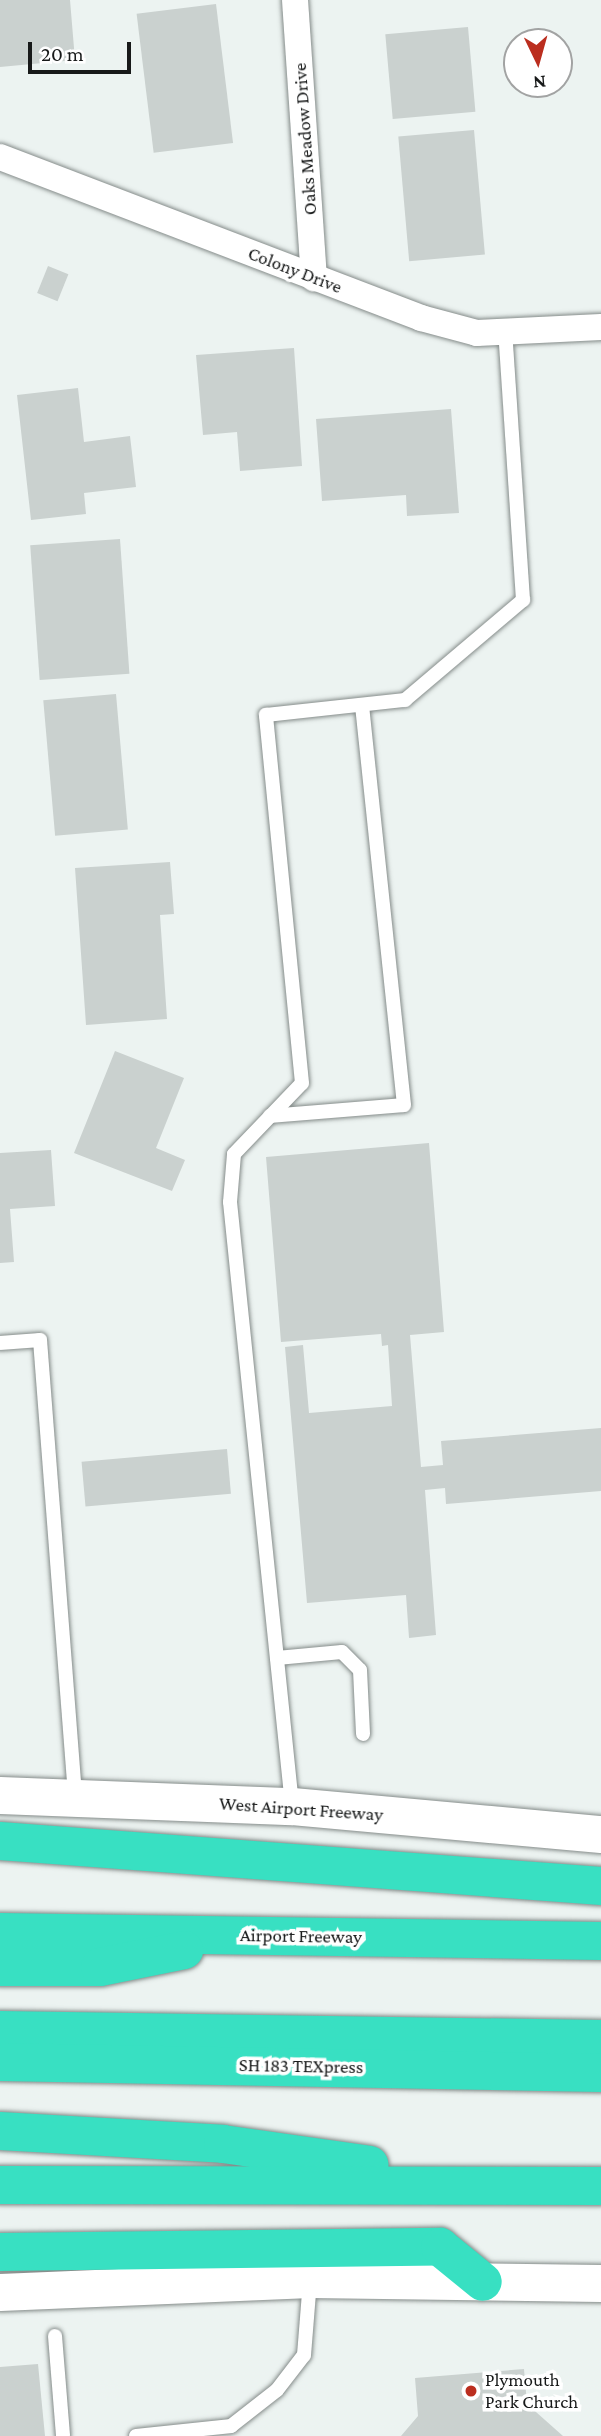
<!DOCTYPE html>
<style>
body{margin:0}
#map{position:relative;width:601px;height:2436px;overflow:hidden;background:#ecf3f1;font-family:"Crimson Pro",serif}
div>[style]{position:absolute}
.building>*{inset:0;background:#cad1cf;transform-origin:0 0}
.roads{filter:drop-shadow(0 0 2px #858c8a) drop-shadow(0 0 2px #858c8a)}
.lane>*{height:14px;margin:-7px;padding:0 7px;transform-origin:7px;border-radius:7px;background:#fff}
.street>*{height:26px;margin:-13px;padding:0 13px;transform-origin:13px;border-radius:13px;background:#fff}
.secondary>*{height:37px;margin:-18.5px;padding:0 18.5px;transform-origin:18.5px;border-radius:18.5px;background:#fff}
.highway>*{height:38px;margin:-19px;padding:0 19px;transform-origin:19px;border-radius:19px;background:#38e0c2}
.dots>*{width:19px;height:19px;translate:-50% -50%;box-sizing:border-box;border:4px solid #fff;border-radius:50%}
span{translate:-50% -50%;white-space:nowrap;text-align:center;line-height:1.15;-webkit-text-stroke:7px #fff;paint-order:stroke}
.street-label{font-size:19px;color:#171919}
.poi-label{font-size:19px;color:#171919}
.left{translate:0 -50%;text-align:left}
.north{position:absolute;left:503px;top:28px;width:70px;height:70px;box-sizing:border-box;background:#fff;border:2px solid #a2a3a3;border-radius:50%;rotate:175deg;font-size:19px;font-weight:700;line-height:28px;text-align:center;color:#171919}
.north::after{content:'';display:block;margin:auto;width:24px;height:32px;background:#bb2e1f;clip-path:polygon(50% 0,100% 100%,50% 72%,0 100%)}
.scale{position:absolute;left:28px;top:42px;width:103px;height:32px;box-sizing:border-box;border:4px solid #171919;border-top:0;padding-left:9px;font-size:21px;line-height:24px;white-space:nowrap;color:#171919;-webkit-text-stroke:5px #fff;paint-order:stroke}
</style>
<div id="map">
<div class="building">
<i style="clip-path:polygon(0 0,70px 0,75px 60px,0 67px)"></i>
<i style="left:216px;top:4px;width:140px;height:80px;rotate:83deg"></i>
<i style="left:468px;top:27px;width:85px;height:83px;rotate:85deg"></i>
<i style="left:474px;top:130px;width:125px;height:76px;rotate:85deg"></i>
<i style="left:48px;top:266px;width:22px;height:29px;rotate:22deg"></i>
<i style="clip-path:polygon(294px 348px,302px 466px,240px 471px,237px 432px,203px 435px,196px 355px)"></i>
<i style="clip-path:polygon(78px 388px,84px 442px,130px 436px,136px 487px,84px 493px,86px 514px,31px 520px,17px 395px)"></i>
<i style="clip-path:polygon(451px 409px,459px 513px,407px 516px,406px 495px,322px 501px,316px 419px)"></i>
<i style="left:120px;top:539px;width:135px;height:90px;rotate:86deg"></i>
<i style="left:116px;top:694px;width:136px;height:73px;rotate:85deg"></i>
<i style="clip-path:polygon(170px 862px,174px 914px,160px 915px,167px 1019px,86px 1025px,75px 868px)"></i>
<i style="clip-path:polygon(115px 1051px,184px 1078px,156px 1148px,185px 1160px,172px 1191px,74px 1153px)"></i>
<i style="clip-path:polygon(429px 1143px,444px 1332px,410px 1335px,421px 1467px,443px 1465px,441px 1441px,601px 1428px,601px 1491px,446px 1504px,445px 1488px,425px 1490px,436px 1635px,409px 1638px,406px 1595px,307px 1603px,285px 1347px,303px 1345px,309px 1413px,392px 1406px,388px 1345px,382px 1346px,381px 1334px,281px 1342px,266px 1157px)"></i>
<i style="clip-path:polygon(51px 1150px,55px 1206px,10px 1209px,14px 1262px,0 1263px,0 1153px)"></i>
<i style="left:227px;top:1449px;width:45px;height:146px;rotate:85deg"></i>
<i style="clip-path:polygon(38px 2364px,45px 2436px,0 2436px,0 2367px)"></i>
<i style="clip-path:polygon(524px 2369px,527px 2404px,563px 2436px,401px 2436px,418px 2416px,415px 2378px)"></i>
</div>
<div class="roads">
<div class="lane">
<i style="left:270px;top:1116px;width:134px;rotate:-4.7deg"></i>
<i style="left:404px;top:1105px;width:402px;rotate:-96deg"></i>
<i style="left:0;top:1343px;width:40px;rotate:-4.3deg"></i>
<i style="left:40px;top:1340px;width:457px;rotate:85.6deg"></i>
<i style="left:277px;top:1658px;width:65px;rotate:-5.3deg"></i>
<i style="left:342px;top:1652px;width:25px;rotate:45deg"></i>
<i style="left:360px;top:1670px;width:64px;rotate:87.3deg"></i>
<i style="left:292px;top:1805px;width:606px;rotate:-95.87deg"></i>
<i style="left:230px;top:1202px;width:48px;rotate:-85.2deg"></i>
<i style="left:234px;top:1154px;width:98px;rotate:-46.2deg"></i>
<i style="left:302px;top:1083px;width:370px;rotate:-95.6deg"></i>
<i style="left:266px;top:715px;width:140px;rotate:-6.2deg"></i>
<i style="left:405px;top:700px;width:155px;rotate:-40.3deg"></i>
<i style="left:523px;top:600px;width:269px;rotate:-93.8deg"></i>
<i style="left:55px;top:2336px;width:100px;rotate:85.4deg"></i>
<i style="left:136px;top:2436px;width:96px;rotate:-6deg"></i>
<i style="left:231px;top:2426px;width:58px;rotate:-38deg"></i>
<i style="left:277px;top:2390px;width:44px;rotate:-52.4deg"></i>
<i style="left:304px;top:2355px;width:75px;rotate:-85.4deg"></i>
</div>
<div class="street">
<i style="left:295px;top:0;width:279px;rotate:86.1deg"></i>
<i style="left:0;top:157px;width:451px;rotate:20.9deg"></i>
<i style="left:421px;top:318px;width:58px;rotate:15deg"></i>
<i style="left:477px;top:333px;width:124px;rotate:-2.8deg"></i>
</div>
<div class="secondary">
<i style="left:0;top:1795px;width:292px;rotate:2.2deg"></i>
<i style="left:292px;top:1806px;width:310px;rotate:5.2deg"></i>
<i style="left:0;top:2292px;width:310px;rotate:-2.4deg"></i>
<i style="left:310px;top:2279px;width:291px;rotate:0.8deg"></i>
</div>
<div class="highway">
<i style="left:0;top:1841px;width:603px;rotate:4.28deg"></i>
<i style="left:0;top:1932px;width:601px;rotate:0.86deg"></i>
<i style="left:0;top:1967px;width:100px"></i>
<i style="left:100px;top:1967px;width:86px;rotate:-11.4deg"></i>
<i style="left:0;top:2030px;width:601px;rotate:0.86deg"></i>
<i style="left:0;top:2062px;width:601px;rotate:1.05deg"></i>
<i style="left:0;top:2131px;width:223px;rotate:3.3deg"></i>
<i style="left:223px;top:2144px;width:148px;rotate:8.1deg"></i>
<i style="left:0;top:2185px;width:601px;rotate:0.1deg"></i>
<i style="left:0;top:2252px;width:440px;rotate:-0.7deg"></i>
<i style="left:440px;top:2247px;width:55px;rotate:39.1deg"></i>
</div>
</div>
<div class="dots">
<i style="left:471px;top:2391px;background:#bb2e1f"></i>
</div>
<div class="street-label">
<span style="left:305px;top:139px;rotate:-94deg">Oaks Meadow Drive</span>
<span style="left:295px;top:270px;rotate:21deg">Colony Drive</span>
<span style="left:301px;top:1809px;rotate:4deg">West Airport Freeway</span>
<span style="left:301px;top:1936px;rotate:1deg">Airport Freeway</span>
<span style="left:301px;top:2066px;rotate:1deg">SH 183 TEXpress</span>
</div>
<div class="poi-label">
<span class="left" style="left:485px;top:2391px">Plymouth<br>Park Church</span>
</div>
<div class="north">N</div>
<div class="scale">20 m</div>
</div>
